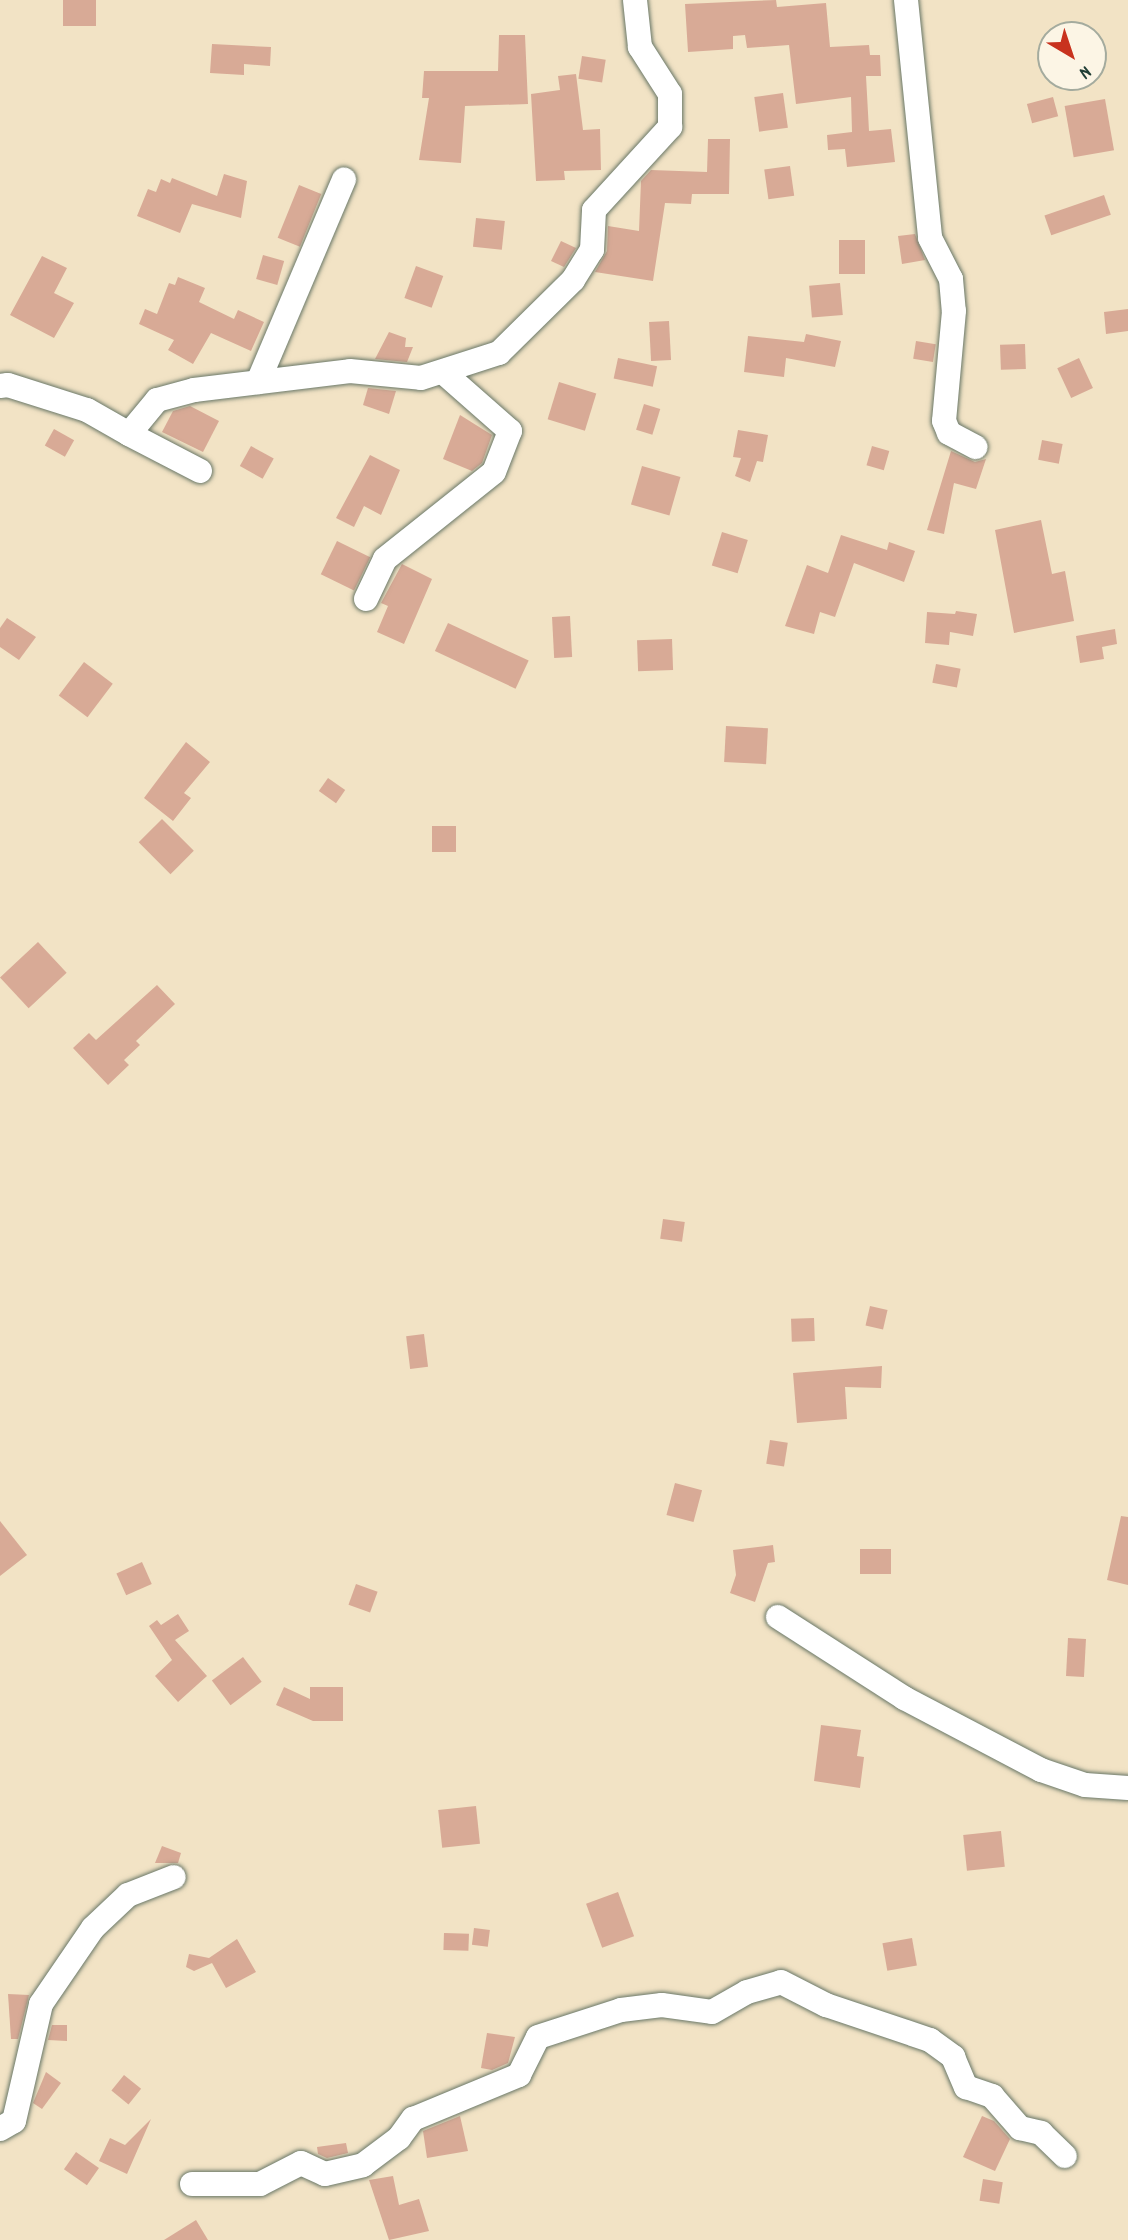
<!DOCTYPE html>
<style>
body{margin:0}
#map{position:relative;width:1128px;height:2240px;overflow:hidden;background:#f2e3c5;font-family:Dekko,sans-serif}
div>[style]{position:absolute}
.building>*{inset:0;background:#d8aa96;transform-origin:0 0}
.roads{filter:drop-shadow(0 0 2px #697767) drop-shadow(0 0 2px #697767)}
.street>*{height:24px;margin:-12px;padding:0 12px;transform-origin:12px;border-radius:12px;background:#fff}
span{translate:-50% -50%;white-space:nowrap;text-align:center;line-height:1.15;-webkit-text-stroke:5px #fcf5e5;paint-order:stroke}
.north{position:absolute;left:1037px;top:21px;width:70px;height:70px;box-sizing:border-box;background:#fcf5e5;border:2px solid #a4ab9e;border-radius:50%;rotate:141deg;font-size:19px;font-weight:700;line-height:28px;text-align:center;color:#1f3d34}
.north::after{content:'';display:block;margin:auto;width:24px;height:32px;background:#c8321e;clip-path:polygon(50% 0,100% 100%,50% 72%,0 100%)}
</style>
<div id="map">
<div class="building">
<i style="left:63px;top:0;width:33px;height:26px"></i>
<i style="clip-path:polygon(776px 0,777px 7px,826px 3px,830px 47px,869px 45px,870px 55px,880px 55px,881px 76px,866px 76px,869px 131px,891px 129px,895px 162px,847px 167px,845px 149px,828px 150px,827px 135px,852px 132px,851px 97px,796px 104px,789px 45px,747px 48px,745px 35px,733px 36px,733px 49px,688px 52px,685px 4px)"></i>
<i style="clip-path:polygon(499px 35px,525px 35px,528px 104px,465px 106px,461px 163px,419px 160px,429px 98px,422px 98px,424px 71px,498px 71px)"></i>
<i style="clip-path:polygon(212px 44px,271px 47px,270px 66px,244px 64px,244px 75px,210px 73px)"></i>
<i style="left:582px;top:56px;width:24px;height:23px;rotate:9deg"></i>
<i style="clip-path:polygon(576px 74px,583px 130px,600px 129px,601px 170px,564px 171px,565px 180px,536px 181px,531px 94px,560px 90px,558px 76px)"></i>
<i style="left:783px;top:93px;width:35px;height:29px;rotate:82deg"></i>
<i style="left:1053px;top:97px;width:20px;height:27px;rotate:75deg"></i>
<i style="left:1105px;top:99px;width:52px;height:41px;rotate:80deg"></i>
<i style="clip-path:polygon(708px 139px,730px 139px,729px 194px,692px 194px,691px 204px,665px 203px,653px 281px,595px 272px,607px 251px,608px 226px,639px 231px,641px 181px,651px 170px,707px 172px)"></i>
<i style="left:790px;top:166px;width:30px;height:26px;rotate:82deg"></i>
<i style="clip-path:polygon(224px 174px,247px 181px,241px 218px,192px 204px,180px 233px,137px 216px,148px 189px,156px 192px,161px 179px,170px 183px,172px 178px,217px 196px)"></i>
<i style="left:299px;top:185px;width:24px;height:57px;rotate:22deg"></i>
<i style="left:1104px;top:195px;width:21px;height:63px;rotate:71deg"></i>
<i style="left:476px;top:218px;width:29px;height:29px;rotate:6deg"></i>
<i style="clip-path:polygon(915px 234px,925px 260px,902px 264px,898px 236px)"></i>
<i style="left:839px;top:240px;width:26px;height:34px"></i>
<i style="clip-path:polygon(561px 241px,576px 248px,564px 267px,551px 261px)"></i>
<i style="left:263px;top:255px;width:22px;height:25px;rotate:16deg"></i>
<i style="clip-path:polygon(42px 256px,67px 268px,54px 293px,74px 303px,54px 338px,10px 315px)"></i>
<i style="left:416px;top:266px;width:29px;height:34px;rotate:20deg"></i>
<i style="clip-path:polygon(178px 277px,205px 288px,199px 302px,234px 319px,238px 310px,264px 322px,251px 351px,211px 333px,193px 364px,168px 350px,174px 340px,139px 324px,145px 309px,157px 314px,169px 283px,175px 285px)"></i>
<i style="left:840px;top:283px;width:32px;height:31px;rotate:85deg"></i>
<i style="clip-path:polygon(1128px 309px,1128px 331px,1106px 334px,1104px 312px)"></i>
<i style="left:669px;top:321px;width:39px;height:20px;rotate:87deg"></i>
<i style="clip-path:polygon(389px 332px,406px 338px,405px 347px,413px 347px,407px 362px,375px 359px)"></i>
<i style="clip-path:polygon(806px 334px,841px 341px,835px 367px,786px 358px,784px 377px,744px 372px,748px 336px,804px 342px)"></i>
<i style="left:916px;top:341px;width:20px;height:18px;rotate:9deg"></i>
<i style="left:1025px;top:344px;width:25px;height:25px;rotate:88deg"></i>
<i style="left:618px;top:358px;width:40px;height:21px;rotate:12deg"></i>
<i style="left:1079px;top:358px;width:33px;height:24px;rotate:65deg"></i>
<i style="left:559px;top:382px;width:39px;height:39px;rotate:17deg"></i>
<i style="clip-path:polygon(368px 388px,396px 391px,389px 414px,363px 405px)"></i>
<i style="left:644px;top:404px;width:17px;height:27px;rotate:17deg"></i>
<i style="clip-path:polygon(190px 406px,219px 421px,203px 452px,162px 432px,173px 411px)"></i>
<i style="clip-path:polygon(460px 415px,492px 435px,482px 463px,472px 471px,443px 459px)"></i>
<i style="left:54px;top:429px;width:23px;height:19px;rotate:29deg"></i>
<i style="clip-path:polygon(738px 430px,768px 435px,763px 462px,757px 461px,750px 482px,735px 476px,741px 458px,733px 457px)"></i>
<i style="left:1042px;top:440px;width:21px;height:20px;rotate:11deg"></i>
<i style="left:251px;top:446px;width:26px;height:23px;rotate:29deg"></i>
<i style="left:872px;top:446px;width:18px;height:20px;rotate:16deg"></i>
<i style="clip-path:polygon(951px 451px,975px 462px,986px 459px,976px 489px,954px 483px,944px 534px,927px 530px)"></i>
<i style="clip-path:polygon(370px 455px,400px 470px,381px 515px,364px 506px,354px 527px,336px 518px)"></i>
<i style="left:642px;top:466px;width:40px;height:40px;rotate:16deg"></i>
<i style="clip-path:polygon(1041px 520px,1052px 574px,1065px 571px,1074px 621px,1014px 633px,995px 530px)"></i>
<i style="left:722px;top:532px;width:27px;height:35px;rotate:17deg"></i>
<i style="clip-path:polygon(841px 535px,887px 550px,889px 542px,915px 551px,904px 582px,854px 563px,835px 617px,820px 612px,814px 634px,785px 626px,807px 565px,828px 573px)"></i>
<i style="left:337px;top:541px;width:37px;height:37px;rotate:26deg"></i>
<i style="clip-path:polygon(402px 564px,432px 579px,404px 644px,377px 632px,388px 606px,381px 603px)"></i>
<i style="clip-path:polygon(956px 611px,977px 614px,973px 636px,950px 632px,949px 645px,925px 643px,927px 612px,955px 614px)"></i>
<i style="left:570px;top:616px;width:41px;height:18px;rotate:87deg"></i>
<i style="clip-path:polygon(7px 618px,36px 637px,19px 660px,0 647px,0 628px)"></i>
<i style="left:448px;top:623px;width:89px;height:31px;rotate:25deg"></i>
<i style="clip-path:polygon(1115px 629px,1117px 644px,1102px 647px,1104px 659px,1080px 663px,1076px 636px)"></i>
<i style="left:672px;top:639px;width:31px;height:35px;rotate:88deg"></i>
<i style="left:84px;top:662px;width:36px;height:42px;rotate:37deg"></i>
<i style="left:936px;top:664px;width:25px;height:19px;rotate:11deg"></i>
<i style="left:726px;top:726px;width:42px;height:36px;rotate:3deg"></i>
<i style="clip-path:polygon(186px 742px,210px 762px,184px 793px,191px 798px,173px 821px,144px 798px)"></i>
<i style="left:328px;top:778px;width:21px;height:16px;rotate:35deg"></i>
<i style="left:162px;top:819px;width:45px;height:33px;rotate:45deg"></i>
<i style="left:432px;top:826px;width:24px;height:26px"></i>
<i style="left:38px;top:942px;width:42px;height:52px;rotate:47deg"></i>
<i style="clip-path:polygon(157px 985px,175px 1004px,136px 1041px,140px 1045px,124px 1060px,129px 1065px,108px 1085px,73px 1048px,89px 1033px,96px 1040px)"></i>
<i style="left:663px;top:1219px;width:22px;height:20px;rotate:8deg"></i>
<i style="left:870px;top:1306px;width:18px;height:20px;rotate:13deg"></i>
<i style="left:814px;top:1318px;width:23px;height:23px;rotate:88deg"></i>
<i style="left:424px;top:1334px;width:33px;height:18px;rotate:83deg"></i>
<i style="clip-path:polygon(882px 1366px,881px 1388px,845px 1387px,847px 1419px,797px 1423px,793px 1373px)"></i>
<i style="left:770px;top:1440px;width:18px;height:24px;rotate:9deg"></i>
<i style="left:675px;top:1483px;width:28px;height:33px;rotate:15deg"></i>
<i style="clip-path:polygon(1121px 1516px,1128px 1517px,1128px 1585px,1107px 1580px)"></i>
<i style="clip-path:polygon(0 1521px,27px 1555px,0 1576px)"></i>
<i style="clip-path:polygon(773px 1545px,775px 1562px,768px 1563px,755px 1602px,730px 1593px,736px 1575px,733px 1550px)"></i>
<i style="left:891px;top:1549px;width:25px;height:31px;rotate:90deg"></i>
<i style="left:142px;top:1562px;width:24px;height:28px;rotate:66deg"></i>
<i style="left:356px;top:1584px;width:23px;height:22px;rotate:20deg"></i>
<i style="clip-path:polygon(178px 1614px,189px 1631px,175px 1640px,207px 1676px,178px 1702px,155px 1676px,172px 1660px,149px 1626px,157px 1620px,161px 1625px)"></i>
<i style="left:1068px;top:1638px;width:18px;height:38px;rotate:3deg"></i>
<i style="left:243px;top:1657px;width:31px;height:39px;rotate:53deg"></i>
<i style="clip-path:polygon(284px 1687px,310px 1699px,310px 1687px,343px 1687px,343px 1721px,313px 1721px,276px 1705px)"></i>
<i style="clip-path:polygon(821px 1725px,861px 1730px,857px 1756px,864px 1757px,860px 1788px,814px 1781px)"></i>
<i style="left:476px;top:1806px;width:38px;height:38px;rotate:84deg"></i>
<i style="left:1001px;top:1831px;width:36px;height:38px;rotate:84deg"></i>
<i style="clip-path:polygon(162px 1846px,181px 1853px,178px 1863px,155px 1863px)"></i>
<i style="left:618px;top:1892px;width:47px;height:34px;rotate:70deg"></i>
<i style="left:474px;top:1928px;width:16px;height:17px;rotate:7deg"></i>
<i style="left:444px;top:1933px;width:25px;height:17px;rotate:2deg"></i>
<i style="left:912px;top:1938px;width:28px;height:30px;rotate:80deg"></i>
<i style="clip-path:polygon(237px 1939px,256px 1972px,226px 1988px,212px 1963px,194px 1971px,186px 1967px,189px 1954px,209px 1958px)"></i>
<i style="clip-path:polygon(8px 1994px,29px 1995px,18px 2039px,11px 2039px)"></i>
<i style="clip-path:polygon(52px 2025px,67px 2025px,67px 2041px,48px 2040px)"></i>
<i style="clip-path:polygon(487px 2033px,515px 2037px,508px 2063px,492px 2070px,481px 2068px)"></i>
<i style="clip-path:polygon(46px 2072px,61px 2083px,42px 2109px,33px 2103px)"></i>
<i style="left:124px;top:2075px;width:22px;height:20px;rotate:39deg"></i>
<i style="clip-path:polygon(460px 2116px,468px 2151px,427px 2158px,423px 2131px)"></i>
<i style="clip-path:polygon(982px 2116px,994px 2121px,1010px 2139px,995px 2171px,963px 2157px)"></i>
<i style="clip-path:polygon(151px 2119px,127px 2174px,99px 2161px,110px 2138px,125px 2145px)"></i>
<i style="clip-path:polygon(346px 2143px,348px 2153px,327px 2158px,318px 2154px,317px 2147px)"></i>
<i style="left:76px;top:2152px;width:28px;height:21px;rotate:35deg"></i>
<i style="clip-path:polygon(393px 2176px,399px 2205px,419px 2199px,429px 2231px,389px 2240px,369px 2180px)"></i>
<i style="left:983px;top:2179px;width:20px;height:22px;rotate:9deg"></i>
<i style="clip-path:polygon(196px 2220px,208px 2240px,164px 2240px)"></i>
</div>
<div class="roads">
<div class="street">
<i style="left:906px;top:0;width:239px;rotate:84.2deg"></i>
<i style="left:930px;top:238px;width:46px;rotate:62.9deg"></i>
<i style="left:951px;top:279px;width:32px;rotate:85deg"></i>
<i style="left:954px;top:311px;width:110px;rotate:95.2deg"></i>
<i style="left:944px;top:421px;width:13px;rotate:67deg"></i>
<i style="left:949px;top:433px;width:30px;rotate:28deg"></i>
<i style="left:258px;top:382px;width:220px;rotate:-67deg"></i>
<i style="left:0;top:386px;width:8px;rotate:-7deg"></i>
<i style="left:8px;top:385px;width:83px;rotate:17.6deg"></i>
<i style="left:87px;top:410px;width:48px;rotate:29.7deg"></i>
<i style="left:129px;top:434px;width:44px;rotate:-50.5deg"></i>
<i style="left:157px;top:400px;width:38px;rotate:-15deg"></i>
<i style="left:194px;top:390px;width:157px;rotate:-6.9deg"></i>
<i style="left:350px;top:371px;width:71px;rotate:5.6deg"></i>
<i style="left:421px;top:378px;width:82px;rotate:-17.8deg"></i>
<i style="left:499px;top:353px;width:104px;rotate:-44.6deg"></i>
<i style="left:573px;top:280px;width:36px;rotate:-58deg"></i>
<i style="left:592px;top:250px;width:40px;rotate:-87.1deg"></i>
<i style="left:594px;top:210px;width:113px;rotate:-47.5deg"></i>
<i style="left:670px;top:127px;width:33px;rotate:-90deg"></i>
<i style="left:670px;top:94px;width:56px;rotate:-122.6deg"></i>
<i style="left:640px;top:47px;width:47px;rotate:-96.1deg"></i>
<i style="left:129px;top:434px;width:80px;rotate:27.5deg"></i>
<i style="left:366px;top:599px;width:44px;rotate:-64.6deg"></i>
<i style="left:385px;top:559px;width:139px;rotate:-38.6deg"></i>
<i style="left:494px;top:472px;width:44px;rotate:-68.7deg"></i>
<i style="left:510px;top:431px;width:89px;rotate:-138.6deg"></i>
<i style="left:778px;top:1617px;width:150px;rotate:32.7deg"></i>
<i style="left:904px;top:1698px;width:155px;rotate:27.7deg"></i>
<i style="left:1041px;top:1770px;width:46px;rotate:18.8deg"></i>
<i style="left:1085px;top:1785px;width:43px;rotate:4deg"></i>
<i style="left:0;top:2129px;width:16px;rotate:-30deg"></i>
<i style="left:14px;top:2121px;width:120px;rotate:-77deg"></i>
<i style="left:41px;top:2004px;width:92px;rotate:-55.6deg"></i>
<i style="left:93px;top:1928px;width:48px;rotate:-43.3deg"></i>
<i style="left:128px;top:1895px;width:49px;rotate:-21.4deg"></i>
<i style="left:192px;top:2184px;width:68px"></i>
<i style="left:260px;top:2184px;width:46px;rotate:-27.1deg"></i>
<i style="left:301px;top:2163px;width:26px;rotate:25deg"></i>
<i style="left:325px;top:2174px;width:39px;rotate:-13deg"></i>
<i style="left:363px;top:2165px;width:45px;rotate:-36.9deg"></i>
<i style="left:399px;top:2138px;width:24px;rotate:-54deg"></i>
<i style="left:413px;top:2119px;width:115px;rotate:-22.5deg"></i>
<i style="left:519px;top:2075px;width:42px;rotate:-63.4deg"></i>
<i style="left:538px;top:2037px;width:87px;rotate:-18deg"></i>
<i style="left:621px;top:2010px;width:41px;rotate:-7deg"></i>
<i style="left:662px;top:2005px;width:50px;rotate:8deg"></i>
<i style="left:712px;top:2012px;width:40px;rotate:-29.7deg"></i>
<i style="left:747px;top:1992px;width:35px;rotate:-16deg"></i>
<i style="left:781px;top:1982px;width:51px;rotate:27.1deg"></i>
<i style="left:826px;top:2005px;width:110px;rotate:18.6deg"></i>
<i style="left:930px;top:2040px;width:29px;rotate:36deg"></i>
<i style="left:953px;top:2057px;width:33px;rotate:67deg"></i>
<i style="left:966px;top:2087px;width:28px;rotate:19deg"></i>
<i style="left:992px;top:2096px;width:43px;rotate:48.8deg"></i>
<i style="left:1020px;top:2128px;width:22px;rotate:13deg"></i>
<i style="left:1041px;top:2133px;width:33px;rotate:44deg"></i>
</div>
</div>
<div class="north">N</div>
</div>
